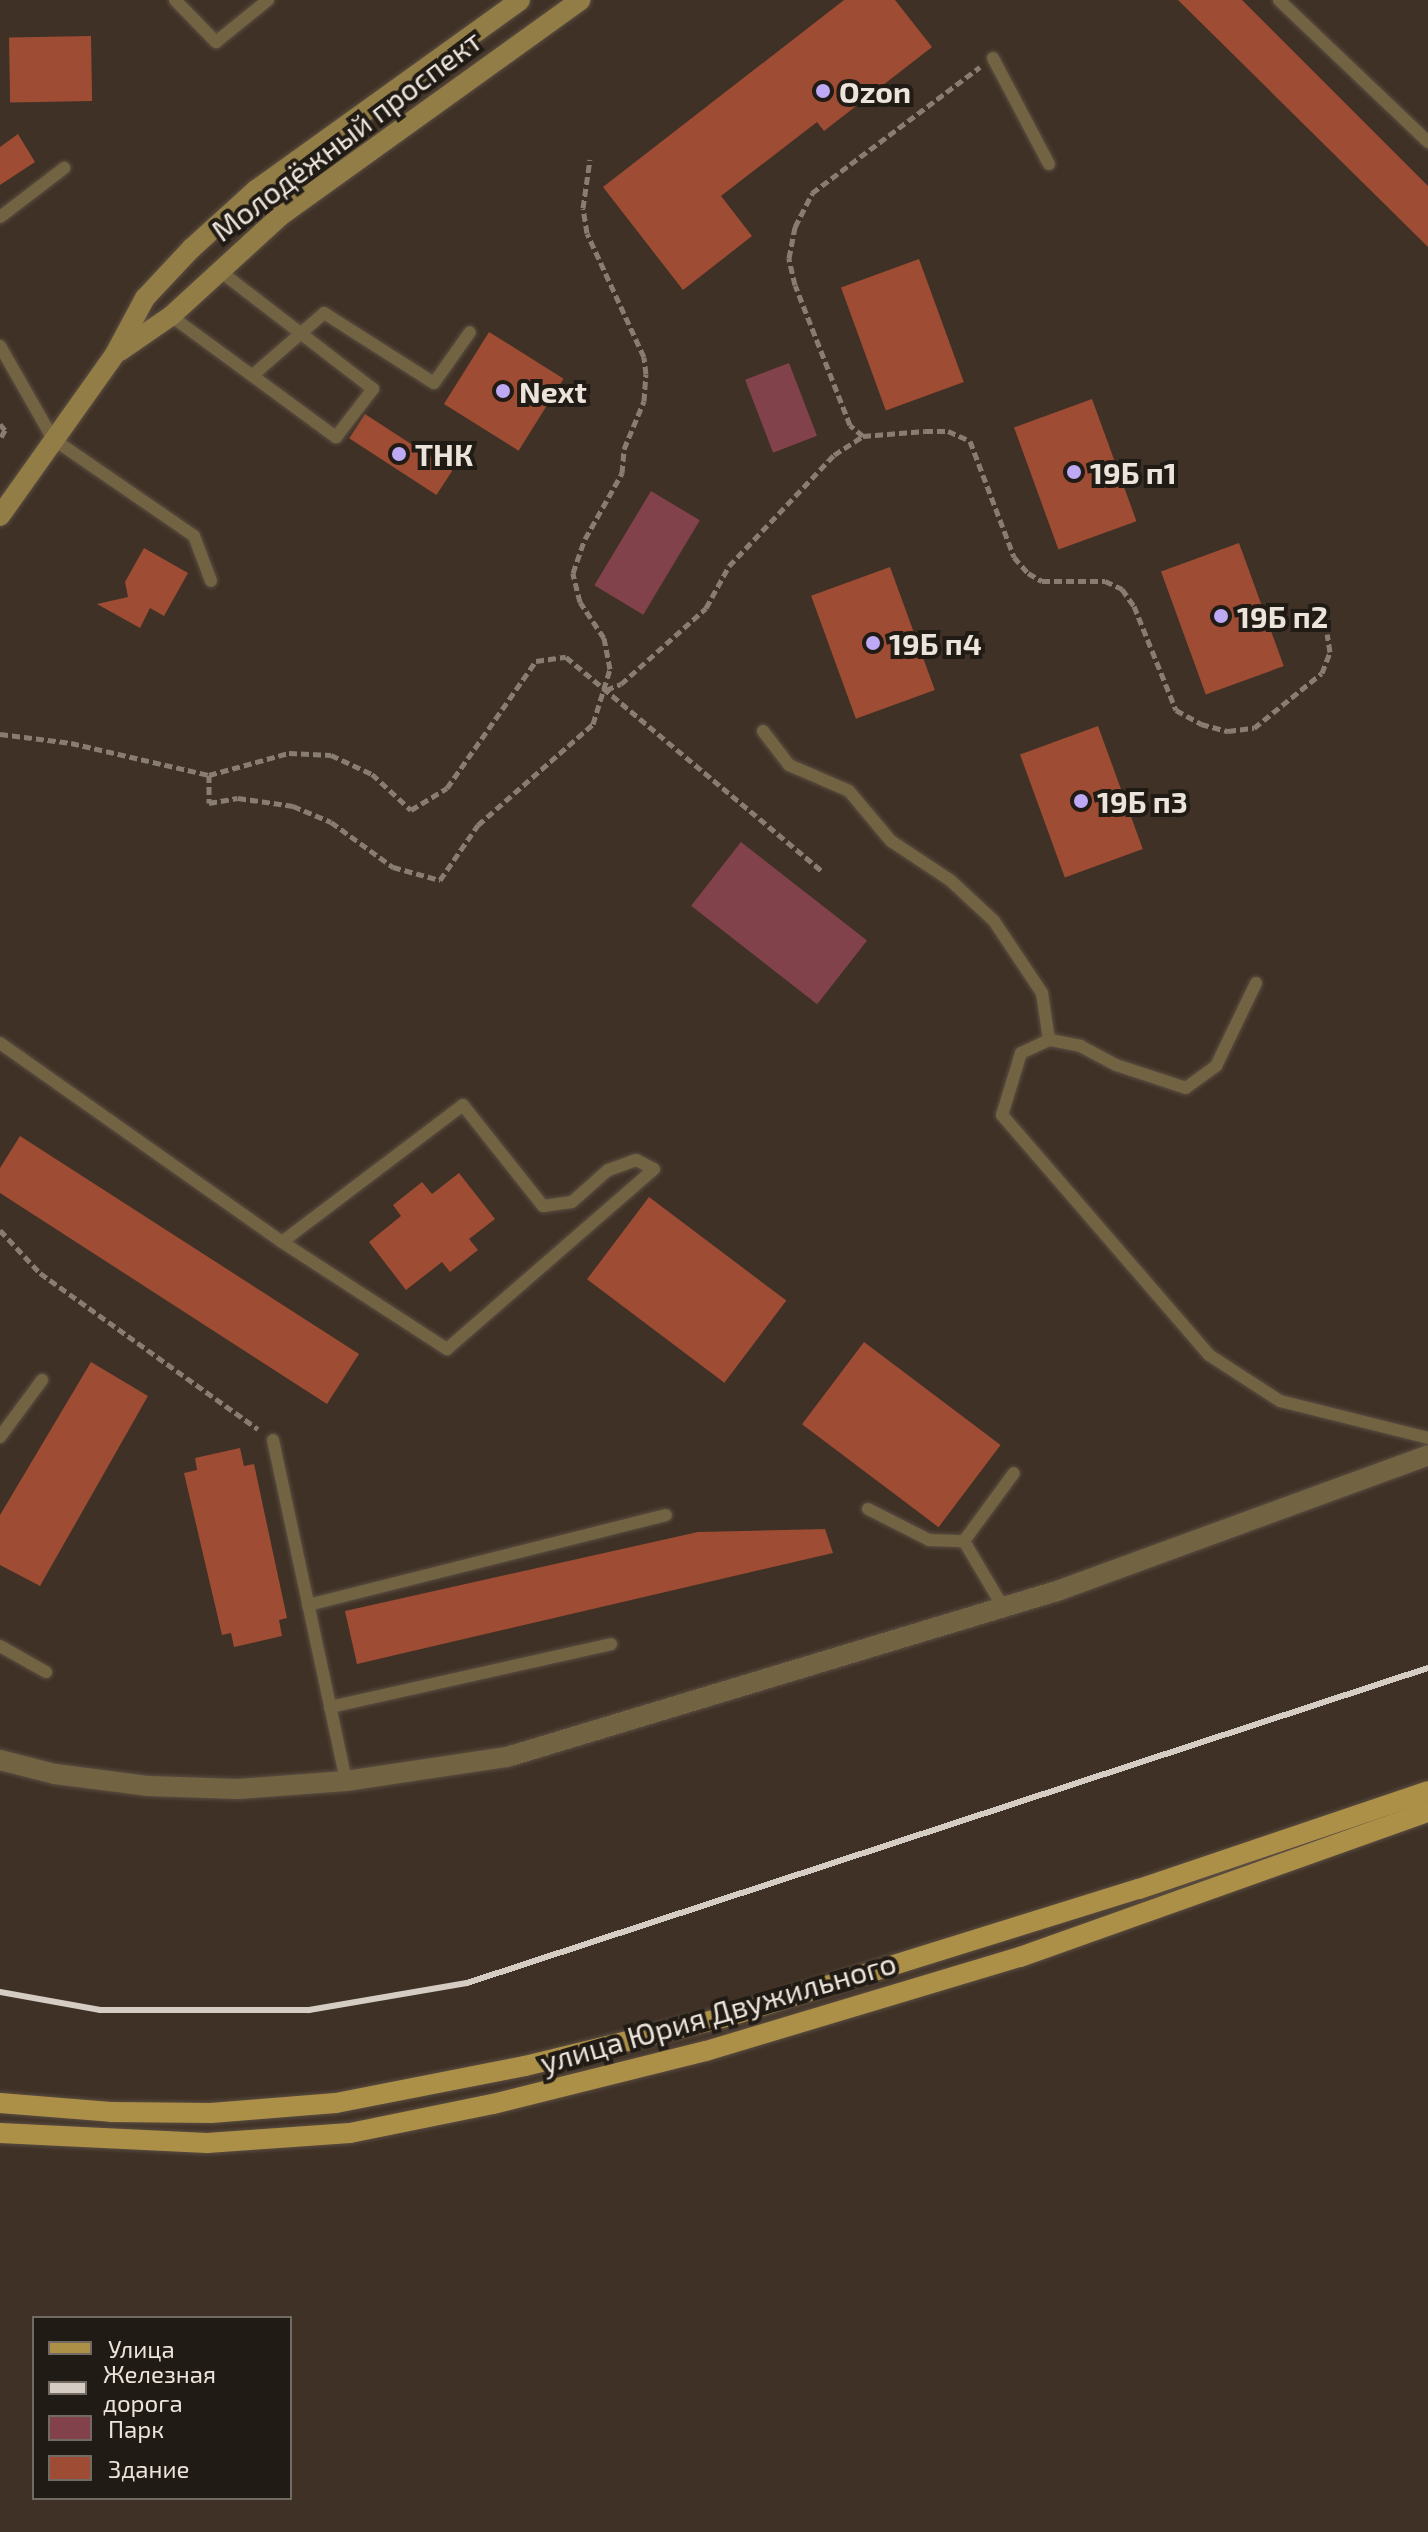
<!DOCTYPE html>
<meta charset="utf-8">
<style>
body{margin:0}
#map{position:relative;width:1428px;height:2532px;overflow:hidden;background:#3f3125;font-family:"Exo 2",sans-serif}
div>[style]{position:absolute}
.green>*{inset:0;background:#82424b;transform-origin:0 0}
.building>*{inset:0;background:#9e4c34;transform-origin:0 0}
.path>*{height:5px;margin-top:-2.5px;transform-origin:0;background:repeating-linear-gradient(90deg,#897d72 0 8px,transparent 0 12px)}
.roads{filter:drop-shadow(0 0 2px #5b4d42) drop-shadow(0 0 2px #5b4d42)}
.service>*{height:12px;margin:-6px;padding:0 6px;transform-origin:6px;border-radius:6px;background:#726442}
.tertiary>*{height:20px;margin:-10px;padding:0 10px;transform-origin:10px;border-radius:10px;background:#726442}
.secondary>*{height:20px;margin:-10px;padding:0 10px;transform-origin:10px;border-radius:10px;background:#937d46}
.primary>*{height:20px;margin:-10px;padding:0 10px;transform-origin:10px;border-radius:10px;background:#ad9048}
.rail>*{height:6px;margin:-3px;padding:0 3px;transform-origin:3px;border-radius:3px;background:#d5ccc3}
.dots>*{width:22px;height:22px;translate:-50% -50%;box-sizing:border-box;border:4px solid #211b15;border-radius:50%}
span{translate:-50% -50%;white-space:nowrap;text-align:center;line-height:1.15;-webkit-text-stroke:8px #211b15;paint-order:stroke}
.poi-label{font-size:30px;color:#ece3db;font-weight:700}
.left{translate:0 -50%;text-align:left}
.street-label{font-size:30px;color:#ece3db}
.legend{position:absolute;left:32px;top:2316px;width:260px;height:184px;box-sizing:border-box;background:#211b15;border:2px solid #726b64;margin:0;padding:10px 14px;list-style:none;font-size:24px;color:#ece3db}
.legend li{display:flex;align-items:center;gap:16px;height:40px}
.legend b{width:40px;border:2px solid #726b64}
</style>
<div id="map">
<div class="green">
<i style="left:789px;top:363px;width:78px;height:47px;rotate:69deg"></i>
<i style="left:651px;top:491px;width:57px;height:110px;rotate:31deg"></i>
<i style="left:741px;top:842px;width:160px;height:81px;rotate:38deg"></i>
</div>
<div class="building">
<i style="clip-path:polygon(844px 0,895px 0,932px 47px,824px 131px,817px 122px,721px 196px,752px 236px,683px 290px,603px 187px)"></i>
<i style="clip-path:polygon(1178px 0,1242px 0,1428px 186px,1428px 247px)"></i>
<i style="left:91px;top:36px;width:65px;height:82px;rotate:89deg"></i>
<i style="clip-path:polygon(18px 134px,35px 162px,0 185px,0 147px)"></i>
<i style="left:919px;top:259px;width:131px;height:83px;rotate:70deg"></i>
<i style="left:489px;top:332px;width:88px;height:85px;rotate:32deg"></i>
<i style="left:1092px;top:399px;width:130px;height:83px;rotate:70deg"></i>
<i style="left:365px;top:414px;width:104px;height:29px;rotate:33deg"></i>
<i style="left:1239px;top:543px;width:131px;height:83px;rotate:70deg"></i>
<i style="clip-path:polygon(144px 548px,188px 573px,164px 616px,150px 608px,140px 628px,97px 604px,128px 597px,125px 582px)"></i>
<i style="left:890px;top:567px;width:131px;height:84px;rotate:70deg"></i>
<i style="left:1098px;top:726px;width:131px;height:83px;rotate:70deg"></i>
<i style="clip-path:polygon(20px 1136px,359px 1354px,327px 1404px,0 1193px,0 1168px)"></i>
<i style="clip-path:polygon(459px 1173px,495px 1219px,469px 1239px,478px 1250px,450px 1272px,442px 1262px,406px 1290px,369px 1242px,401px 1216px,393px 1205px,422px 1182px,432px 1194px)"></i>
<i style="left:649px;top:1197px;width:172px;height:103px;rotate:37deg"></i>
<i style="left:864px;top:1342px;width:171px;height:103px;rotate:37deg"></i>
<i style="clip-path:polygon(91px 1362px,148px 1396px,40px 1586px,0 1565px,0 1515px)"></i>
<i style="clip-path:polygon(240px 1448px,244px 1466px,254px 1464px,287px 1618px,279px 1620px,282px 1636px,234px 1647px,231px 1633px,222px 1635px,184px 1473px,197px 1470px,195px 1458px)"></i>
<i style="clip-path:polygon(825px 1529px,833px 1553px,357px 1664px,345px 1611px,698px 1532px)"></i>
</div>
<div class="path">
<i style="left:0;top:424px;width:8px;rotate:50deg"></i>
<i style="left:5px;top:430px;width:10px;rotate:119deg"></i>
<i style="left:863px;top:436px;width:17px;rotate:-140deg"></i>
<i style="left:850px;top:425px;width:150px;rotate:-111.4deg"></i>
<i style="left:795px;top:285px;width:28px;rotate:-103deg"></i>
<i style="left:789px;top:258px;width:32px;rotate:-79deg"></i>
<i style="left:795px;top:227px;width:38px;rotate:-63deg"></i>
<i style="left:812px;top:193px;width:210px;rotate:-36.9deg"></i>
<i style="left:606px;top:690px;width:16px;rotate:-22deg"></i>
<i style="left:621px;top:684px;width:114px;rotate:-41.8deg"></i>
<i style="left:706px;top:608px;width:48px;rotate:-61.3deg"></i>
<i style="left:729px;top:566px;width:153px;rotate:-46.6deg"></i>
<i style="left:834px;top:455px;width:35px;rotate:-33deg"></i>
<i style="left:863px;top:436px;width:62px;rotate:-4.6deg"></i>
<i style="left:925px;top:431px;width:23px"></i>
<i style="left:948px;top:431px;width:24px;rotate:24deg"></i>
<i style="left:970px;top:441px;width:124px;rotate:69.2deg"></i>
<i style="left:1014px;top:557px;width:21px;rotate:49deg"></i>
<i style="left:1028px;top:573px;width:16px;rotate:30deg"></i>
<i style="left:1042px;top:581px;width:63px"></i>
<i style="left:1105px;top:581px;width:19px;rotate:25deg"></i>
<i style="left:1122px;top:589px;width:21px;rotate:55deg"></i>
<i style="left:1134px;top:606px;width:112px;rotate:68deg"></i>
<i style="left:1176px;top:710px;width:29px;rotate:29deg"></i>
<i style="left:1201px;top:724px;width:28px;rotate:15deg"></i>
<i style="left:1228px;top:731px;width:26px;rotate:-7deg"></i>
<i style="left:1254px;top:728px;width:87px;rotate:-39deg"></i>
<i style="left:1322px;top:673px;width:22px;rotate:-69deg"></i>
<i style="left:1330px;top:652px;width:18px;rotate:-99deg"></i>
<i style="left:0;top:734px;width:72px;rotate:7.2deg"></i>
<i style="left:71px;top:743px;width:142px;rotate:13.1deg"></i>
<i style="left:209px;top:775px;width:83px;rotate:-15.4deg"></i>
<i style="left:289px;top:753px;width:42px;rotate:2.7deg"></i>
<i style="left:331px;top:755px;width:45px;rotate:24.9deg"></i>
<i style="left:372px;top:774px;width:53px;rotate:42.7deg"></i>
<i style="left:411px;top:810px;width:42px;rotate:-31.4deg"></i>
<i style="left:447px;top:788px;width:155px;rotate:-55deg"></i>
<i style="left:536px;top:661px;width:30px;rotate:-8deg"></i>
<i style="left:566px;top:657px;width:334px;rotate:39.9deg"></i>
<i style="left:209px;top:775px;width:28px;rotate:90deg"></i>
<i style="left:209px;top:803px;width:29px;rotate:-10deg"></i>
<i style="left:238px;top:798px;width:56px;rotate:8.3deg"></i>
<i style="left:293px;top:806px;width:41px;rotate:22.8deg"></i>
<i style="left:331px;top:822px;width:77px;rotate:36deg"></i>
<i style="left:393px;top:867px;width:49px;rotate:15.5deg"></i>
<i style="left:440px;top:880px;width:67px;rotate:-55.4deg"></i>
<i style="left:478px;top:825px;width:153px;rotate:-41.3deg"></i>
<i style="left:593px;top:724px;width:58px;rotate:-72.8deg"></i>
<i style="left:610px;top:669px;width:32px;rotate:-101deg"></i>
<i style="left:604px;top:638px;width:43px;rotate:-123.7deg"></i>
<i style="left:580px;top:602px;width:30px;rotate:-104deg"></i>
<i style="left:573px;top:573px;width:36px;rotate:-71deg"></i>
<i style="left:585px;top:539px;width:76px;rotate:-60.7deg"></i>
<i style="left:622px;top:473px;width:24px;rotate:-85deg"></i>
<i style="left:624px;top:449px;width:52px;rotate:-67.4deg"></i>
<i style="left:644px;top:401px;width:27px;rotate:-86deg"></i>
<i style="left:646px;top:374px;width:17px;rotate:-97deg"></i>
<i style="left:644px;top:357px;width:136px;rotate:-114.7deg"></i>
<i style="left:587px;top:233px;width:25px;rotate:-99deg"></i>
<i style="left:583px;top:208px;width:49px;rotate:-81.9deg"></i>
<i style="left:0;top:1230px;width:59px;rotate:47.1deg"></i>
<i style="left:40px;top:1273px;width:268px;rotate:35.6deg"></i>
</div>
<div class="roads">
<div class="service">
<i style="left:175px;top:0;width:59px;rotate:45.7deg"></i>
<i style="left:216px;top:42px;width:67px;rotate:-38.9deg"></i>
<i style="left:1279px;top:0;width:206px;rotate:43.6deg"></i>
<i style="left:993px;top:58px;width:120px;rotate:62.2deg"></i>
<i style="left:0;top:217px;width:81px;rotate:-37.4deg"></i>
<i style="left:171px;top:316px;width:205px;rotate:36.3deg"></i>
<i style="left:336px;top:437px;width:61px;rotate:-52.4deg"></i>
<i style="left:373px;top:389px;width:197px;rotate:-142.4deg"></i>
<i style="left:0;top:346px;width:107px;rotate:60.3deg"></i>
<i style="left:53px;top:439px;width:171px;rotate:34.5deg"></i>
<i style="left:194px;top:536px;width:48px;rotate:69.3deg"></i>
<i style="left:253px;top:375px;width:94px;rotate:-41.1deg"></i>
<i style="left:324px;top:313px;width:130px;rotate:32.5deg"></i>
<i style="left:434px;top:383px;width:62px;rotate:-54.8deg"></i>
<i style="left:763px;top:731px;width:43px;rotate:52.6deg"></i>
<i style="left:789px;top:765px;width:65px;rotate:23.4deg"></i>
<i style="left:849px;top:791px;width:65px;rotate:50deg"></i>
<i style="left:891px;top:841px;width:71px;rotate:33.5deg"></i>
<i style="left:950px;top:880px;width:60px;rotate:43deg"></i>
<i style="left:994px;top:921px;width:87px;rotate:56.3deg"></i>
<i style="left:1042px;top:993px;width:48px;rotate:81.5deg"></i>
<i style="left:1256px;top:983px;width:92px;rotate:115.7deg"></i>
<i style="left:1216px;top:1066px;width:37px;rotate:144deg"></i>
<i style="left:1186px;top:1088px;width:74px;rotate:-161.8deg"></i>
<i style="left:1116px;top:1065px;width:40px;rotate:-152deg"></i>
<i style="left:1081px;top:1046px;width:33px;rotate:-169deg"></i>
<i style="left:1049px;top:1040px;width:31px;rotate:155deg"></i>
<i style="left:1021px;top:1053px;width:65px;rotate:107deg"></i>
<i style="left:1002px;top:1115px;width:317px;rotate:49.2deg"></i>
<i style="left:1209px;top:1355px;width:85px;rotate:32.9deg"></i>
<i style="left:1280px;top:1401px;width:153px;rotate:14deg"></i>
<i style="left:0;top:1043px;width:345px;rotate:35.2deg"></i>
<i style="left:282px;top:1242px;width:197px;rotate:33deg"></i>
<i style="left:447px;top:1349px;width:274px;rotate:-41deg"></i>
<i style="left:654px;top:1169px;width:20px;rotate:-153deg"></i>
<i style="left:636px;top:1160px;width:30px;rotate:160deg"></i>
<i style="left:608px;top:1170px;width:48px;rotate:138.4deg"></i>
<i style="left:572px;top:1202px;width:29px;rotate:172deg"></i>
<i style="left:543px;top:1206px;width:129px;rotate:-128.4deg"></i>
<i style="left:463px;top:1105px;width:227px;rotate:142.9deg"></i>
<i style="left:0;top:1437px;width:71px;rotate:-53.6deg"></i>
<i style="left:273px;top:1440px;width:349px;rotate:77.9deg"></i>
<i style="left:868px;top:1509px;width:68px;rotate:26.9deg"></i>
<i style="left:929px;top:1540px;width:35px;rotate:2deg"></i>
<i style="left:308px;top:1605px;width:369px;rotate:-14.1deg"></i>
<i style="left:1003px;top:1607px;width:77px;rotate:-120.6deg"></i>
<i style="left:964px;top:1541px;width:84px;rotate:-53.7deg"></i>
<i style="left:0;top:1646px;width:53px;rotate:29.5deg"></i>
<i style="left:330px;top:1707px;width:288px;rotate:-12.6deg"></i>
</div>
<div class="tertiary">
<i style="left:0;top:1760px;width:57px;rotate:14.3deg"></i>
<i style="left:55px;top:1774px;width:95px;rotate:7.3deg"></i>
<i style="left:149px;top:1786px;width:89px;rotate:1.9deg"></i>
<i style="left:238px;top:1789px;width:108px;rotate:-4.2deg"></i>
<i style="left:346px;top:1781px;width:163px;rotate:-8.5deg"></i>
<i style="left:507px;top:1757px;width:578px;rotate:-16.8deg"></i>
<i style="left:1060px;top:1590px;width:392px;rotate:-20.1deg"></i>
</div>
<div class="secondary">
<i style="left:120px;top:351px;width:62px;rotate:-34.5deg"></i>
<i style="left:171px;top:316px;width:148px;rotate:-42.5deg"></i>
<i style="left:280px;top:216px;width:370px;rotate:-35.7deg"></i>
<i style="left:0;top:516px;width:199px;rotate:-54.6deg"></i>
<i style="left:115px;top:354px;width:64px;rotate:-61.8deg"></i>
<i style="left:145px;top:298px;width:69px;rotate:-46.8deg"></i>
<i style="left:192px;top:248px;width:86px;rotate:-42.2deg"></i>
<i style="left:256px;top:190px;width:325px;rotate:-35.7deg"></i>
</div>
<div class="primary">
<i style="left:0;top:2103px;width:111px;rotate:4.6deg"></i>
<i style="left:111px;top:2112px;width:100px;rotate:0.6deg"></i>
<i style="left:211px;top:2113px;width:125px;rotate:-4.6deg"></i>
<i style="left:336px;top:2103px;width:193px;rotate:-11.1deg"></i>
<i style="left:525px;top:2066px;width:211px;rotate:-13.7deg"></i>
<i style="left:730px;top:2016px;width:428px;rotate:-17.3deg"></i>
<i style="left:1139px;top:1889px;width:305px;rotate:-18.7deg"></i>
<i style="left:0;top:2133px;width:207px;rotate:2.8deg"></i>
<i style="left:207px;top:2143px;width:143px;rotate:-4deg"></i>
<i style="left:350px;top:2133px;width:146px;rotate:-11.5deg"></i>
<i style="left:493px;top:2104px;width:219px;rotate:-14deg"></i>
<i style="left:706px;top:2051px;width:328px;rotate:-16.7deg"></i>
<i style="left:1020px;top:1957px;width:433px;rotate:-19.6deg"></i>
</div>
</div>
<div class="rail">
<i style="left:0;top:1992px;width:102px;rotate:10.2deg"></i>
<i style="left:100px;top:2010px;width:209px"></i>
<i style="left:309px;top:2010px;width:160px;rotate:-9.7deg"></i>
<i style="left:467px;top:1983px;width:1011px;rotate:-18.15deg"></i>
</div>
<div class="dots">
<i style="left:823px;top:91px;background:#bea9f5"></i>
<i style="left:503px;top:391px;background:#bea9f5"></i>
<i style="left:399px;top:454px;background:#bea9f5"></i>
<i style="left:1074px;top:472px;background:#bea9f5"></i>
<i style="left:1221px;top:616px;background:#bea9f5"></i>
<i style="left:873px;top:643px;background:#bea9f5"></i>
<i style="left:1081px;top:801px;background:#bea9f5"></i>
</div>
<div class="poi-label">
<span class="left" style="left:839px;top:91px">Ozon</span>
<span class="left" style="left:519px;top:391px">Next</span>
<span class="left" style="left:415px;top:454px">ТНК</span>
<span class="left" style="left:1090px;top:472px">19Б п1</span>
<span class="left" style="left:1237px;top:616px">19Б п2</span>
<span class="left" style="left:889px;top:643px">19Б п4</span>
<span class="left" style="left:1097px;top:801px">19Б п3</span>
</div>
<div class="street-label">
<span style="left:346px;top:135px;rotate:-37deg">Молодёжный проспект</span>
<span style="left:718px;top:2012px;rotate:-16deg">улица Юрия Двужильного</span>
</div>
<ul class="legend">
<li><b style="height:10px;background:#ad9048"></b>Улица</li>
<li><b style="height:10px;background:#d5ccc3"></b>Железная дорога</li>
<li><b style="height:22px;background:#82424b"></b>Парк</li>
<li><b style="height:22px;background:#9e4c34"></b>Здание</li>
</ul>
</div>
